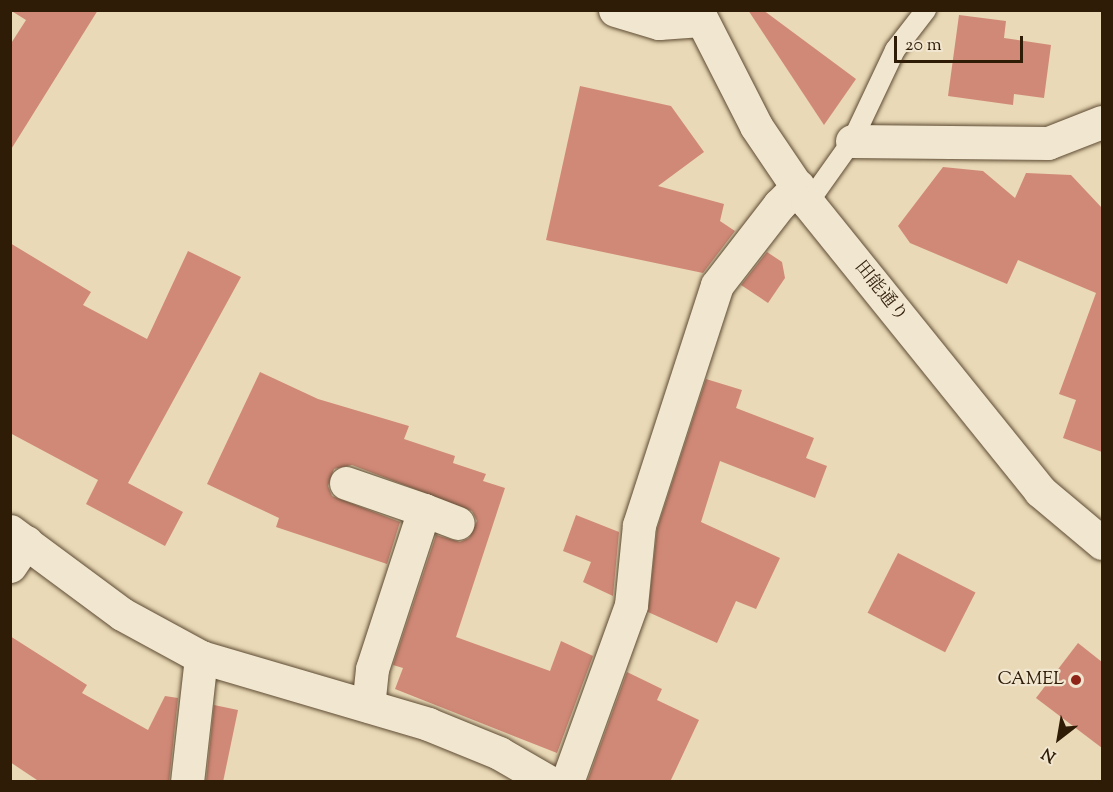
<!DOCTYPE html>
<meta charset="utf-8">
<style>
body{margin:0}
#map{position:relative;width:1113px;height:792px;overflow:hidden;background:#e9d9b6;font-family:"Sorts Mill Goudy","Noto Serif JP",serif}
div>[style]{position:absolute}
.building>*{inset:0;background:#d18977;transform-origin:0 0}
.roads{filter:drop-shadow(0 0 2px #5e4b33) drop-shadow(0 0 2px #5e4b33)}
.service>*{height:20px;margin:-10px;padding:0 10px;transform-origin:10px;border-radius:10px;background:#f1e6d0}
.minor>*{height:33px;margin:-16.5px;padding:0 16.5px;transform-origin:16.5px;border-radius:16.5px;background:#f1e6d0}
.tertiary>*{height:33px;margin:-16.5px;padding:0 16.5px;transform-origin:16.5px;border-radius:16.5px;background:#f1e6d0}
.dots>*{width:16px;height:16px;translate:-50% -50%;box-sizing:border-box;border:3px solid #f1e6d0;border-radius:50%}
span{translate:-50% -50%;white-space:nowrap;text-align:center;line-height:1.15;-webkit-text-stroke:4.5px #f1e6d0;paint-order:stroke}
.street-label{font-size:18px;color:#2f1c07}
.poi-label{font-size:18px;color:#2f1c07}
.right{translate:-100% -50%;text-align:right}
.frame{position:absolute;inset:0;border:12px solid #2f1c07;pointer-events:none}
.north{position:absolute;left:1029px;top:708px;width:60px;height:60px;-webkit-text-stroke:4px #f1e6d0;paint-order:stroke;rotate:211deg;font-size:16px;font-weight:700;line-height:24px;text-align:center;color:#2f1c07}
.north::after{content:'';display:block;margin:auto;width:21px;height:27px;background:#2f1c07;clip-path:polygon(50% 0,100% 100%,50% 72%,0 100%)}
.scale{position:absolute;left:894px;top:36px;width:129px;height:27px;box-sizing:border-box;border:3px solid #2f1c07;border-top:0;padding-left:8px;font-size:18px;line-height:21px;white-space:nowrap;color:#2f1c07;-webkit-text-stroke:4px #f1e6d0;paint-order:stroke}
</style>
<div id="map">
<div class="building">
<i style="clip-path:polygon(10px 10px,98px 10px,10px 151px,10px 45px,26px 20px)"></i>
<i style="clip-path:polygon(748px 10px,763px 10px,856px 79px,824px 125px)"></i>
<i style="clip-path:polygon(959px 15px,1006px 21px,1004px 38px,1051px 45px,1044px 98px,1014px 94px,1013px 105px,948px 96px)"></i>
<i style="clip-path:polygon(580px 86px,671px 106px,704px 152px,658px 186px,724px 204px,720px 221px,735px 231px,703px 273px,546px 240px)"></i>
<i style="clip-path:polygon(943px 167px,983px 171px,1015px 198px,1026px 173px,1071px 175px,1102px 208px,1102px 452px,1063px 438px,1076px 400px,1059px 394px,1096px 293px,1018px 260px,1007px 284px,910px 243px,898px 226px)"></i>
<i style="clip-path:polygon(10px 243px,91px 292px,83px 305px,147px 339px,188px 251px,241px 277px,128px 483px,183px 512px,165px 546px,86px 504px,98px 480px,10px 433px)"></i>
<i style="clip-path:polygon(767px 252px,782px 262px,785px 278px,768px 303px,741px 285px)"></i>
<i style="clip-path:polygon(260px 372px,318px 399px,409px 426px,404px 439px,455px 456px,453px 463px,486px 474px,483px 481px,505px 488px,456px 637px,550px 671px,561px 641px,593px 656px,557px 753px,395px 689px,403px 668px,393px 665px,436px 535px,460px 542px,469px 538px,477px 521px,472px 511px,352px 465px,334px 469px,328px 486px,332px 496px,400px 522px,387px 564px,276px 527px,279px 518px,207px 484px)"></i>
<i style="clip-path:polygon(706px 379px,742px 390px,736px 408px,814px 438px,806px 458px,827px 466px,815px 498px,720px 461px,701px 522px,780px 558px,756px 609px,736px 601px,717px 643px,648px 612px,657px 529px)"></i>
<i style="clip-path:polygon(576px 515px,619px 532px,613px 596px,583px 582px,591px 562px,563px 551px)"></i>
<i style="left:898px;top:553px;width:87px;height:67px;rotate:27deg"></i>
<i style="clip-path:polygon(10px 636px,87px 685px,82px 693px,148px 730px,165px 696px,178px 698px,169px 782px,40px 782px,10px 762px)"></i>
<i style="clip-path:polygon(1078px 643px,1102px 662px,1102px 748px,1036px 698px)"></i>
<i style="clip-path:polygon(627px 672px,662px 689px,657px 700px,699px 720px,670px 782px,587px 782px)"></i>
<i style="clip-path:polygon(214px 705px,238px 710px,223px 782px,206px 782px)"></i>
</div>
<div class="roads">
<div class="service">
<i style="left:808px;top:203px;width:76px;rotate:-54.6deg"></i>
<i style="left:852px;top:141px;width:101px;rotate:-64.7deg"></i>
<i style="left:895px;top:50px;width:51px;rotate:-52.2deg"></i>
</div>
<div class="minor">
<i style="left:615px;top:10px;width:46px;rotate:16.5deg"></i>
<i style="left:659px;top:23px;width:42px;rotate:-4.1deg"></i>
<i style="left:852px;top:141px;width:196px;rotate:0.6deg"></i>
<i style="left:1048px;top:143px;width:58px;rotate:-21.3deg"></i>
<i style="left:346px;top:483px;width:83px;rotate:19.1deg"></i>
<i style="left:424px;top:510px;width:167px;rotate:108.1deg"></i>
<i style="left:372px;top:669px;width:37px;rotate:96deg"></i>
<i style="left:424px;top:510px;width:36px;rotate:21deg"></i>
<i style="left:10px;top:531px;width:139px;rotate:36.5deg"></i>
<i style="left:122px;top:614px;width:90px;rotate:28.6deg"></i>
<i style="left:201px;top:657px;width:237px;rotate:16.4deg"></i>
<i style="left:428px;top:724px;width:77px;rotate:22.2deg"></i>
<i style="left:499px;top:753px;width:58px;rotate:30.1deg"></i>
<i style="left:10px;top:566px;width:29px;rotate:-56deg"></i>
<i style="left:187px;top:782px;width:126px;rotate:-83.6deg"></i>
<i style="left:567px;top:782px;width:188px;rotate:-70.1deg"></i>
<i style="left:631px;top:605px;width:80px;rotate:-84.3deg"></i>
<i style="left:639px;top:525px;width:252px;rotate:-72deg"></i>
<i style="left:717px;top:285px;width:101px;rotate:-52.2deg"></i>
<i style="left:779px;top:205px;width:27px;rotate:-45deg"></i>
</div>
<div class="tertiary">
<i style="left:697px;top:10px;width:130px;rotate:63deg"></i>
<i style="left:756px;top:126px;width:93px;rotate:56deg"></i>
<i style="left:808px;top:203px;width:370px;rotate:51.1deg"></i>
<i style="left:1040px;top:491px;width:81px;rotate:40deg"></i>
</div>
</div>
<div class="dots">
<i style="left:1076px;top:680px;background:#8f2418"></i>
</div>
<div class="street-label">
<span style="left:880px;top:292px;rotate:51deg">田能通り</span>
</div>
<div class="poi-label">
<span class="right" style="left:1064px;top:680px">CAMEL</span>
</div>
<div class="frame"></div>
<div class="north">N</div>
<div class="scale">20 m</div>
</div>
